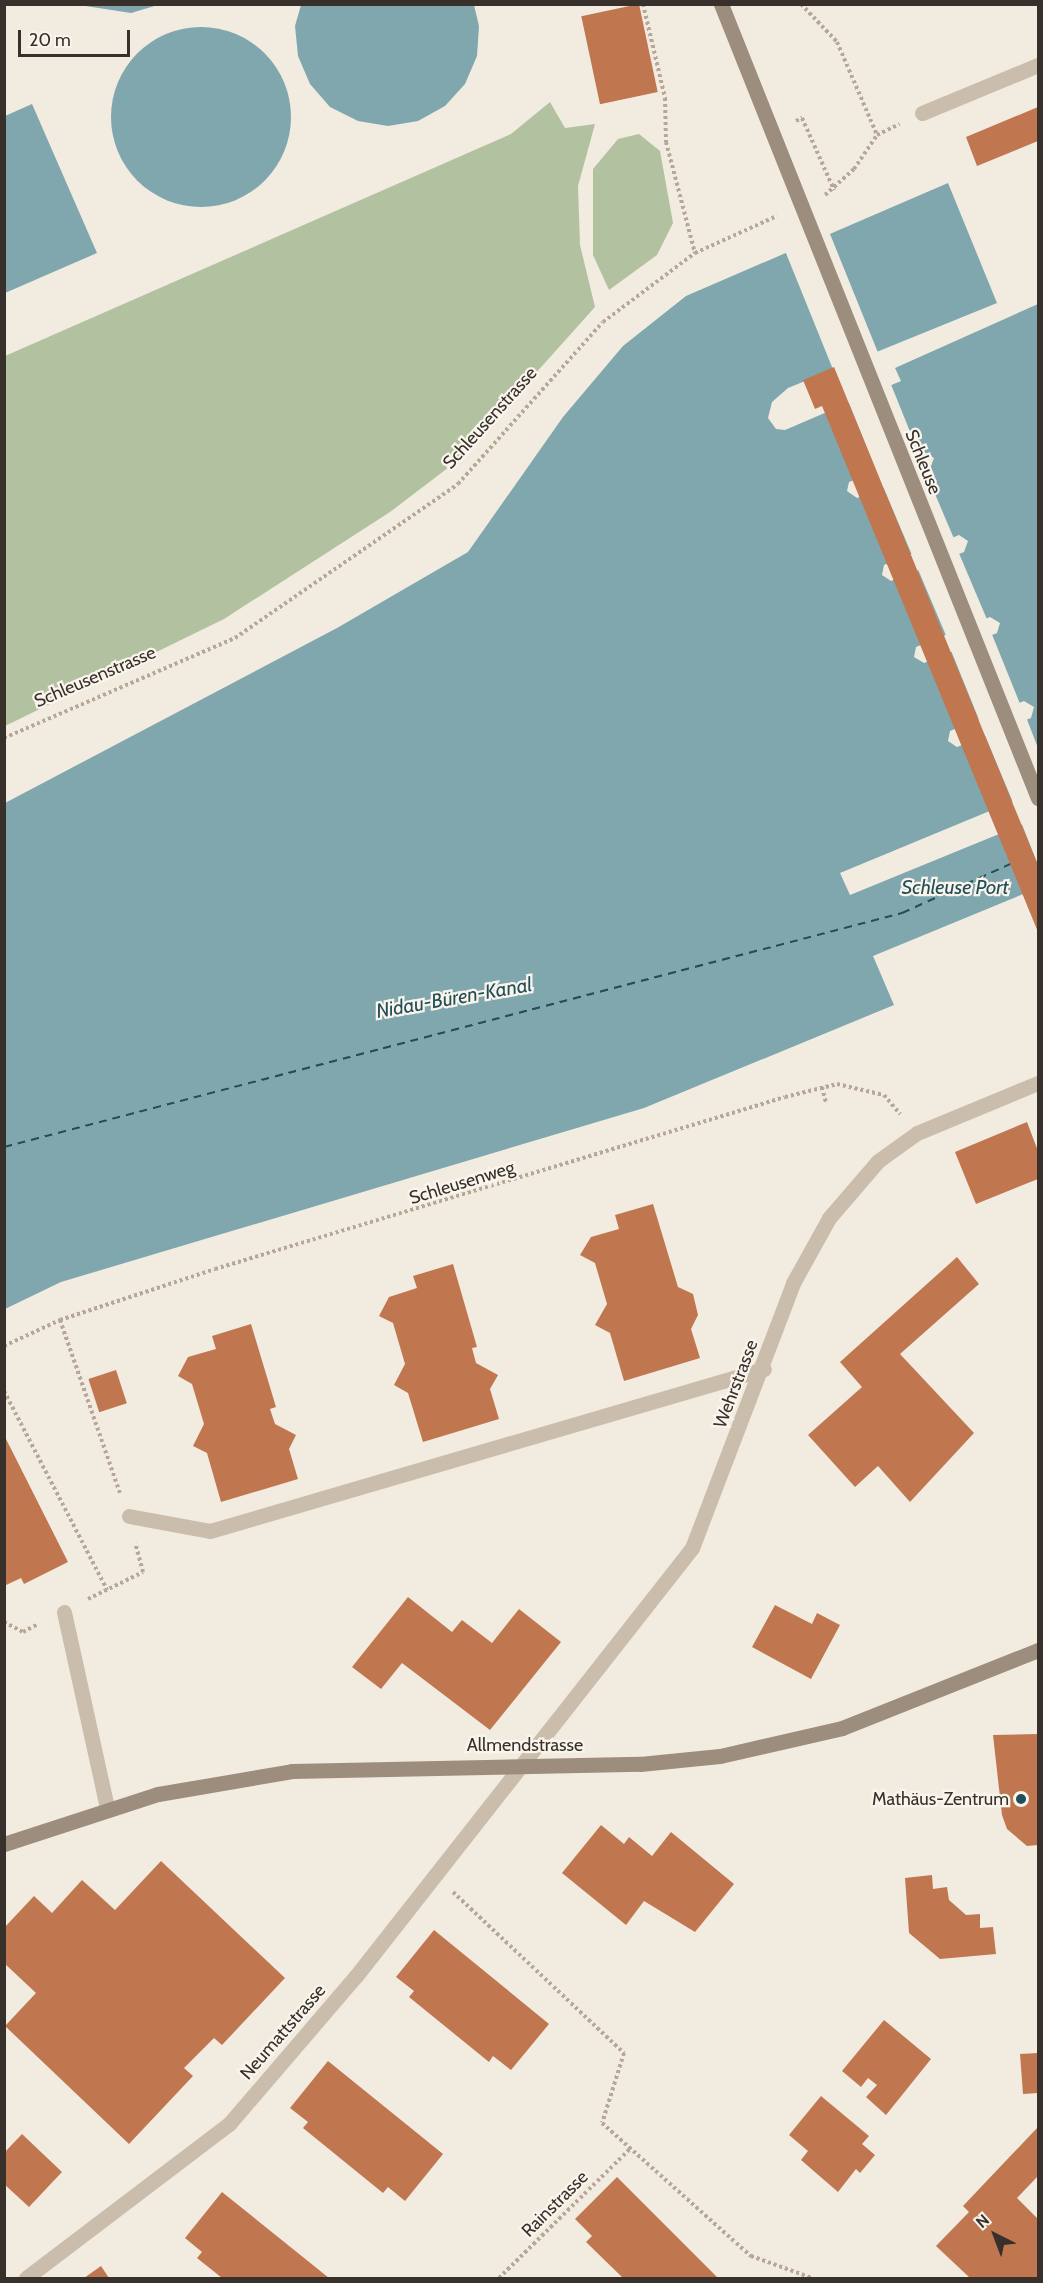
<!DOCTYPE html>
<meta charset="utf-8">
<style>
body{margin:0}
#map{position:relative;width:1043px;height:2283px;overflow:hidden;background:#f2ebe0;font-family:Cabin,sans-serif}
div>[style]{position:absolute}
.green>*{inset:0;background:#b2c1a0}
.water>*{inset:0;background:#80a7ae}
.round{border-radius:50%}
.pier>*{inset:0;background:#f2ebe0;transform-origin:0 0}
.ferry>*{height:1.5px;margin-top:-0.75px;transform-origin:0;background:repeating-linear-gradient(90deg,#224e58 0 8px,transparent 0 14px)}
.building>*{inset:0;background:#c07750;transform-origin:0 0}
.path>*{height:4px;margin-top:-2px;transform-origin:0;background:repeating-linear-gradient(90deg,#b6a796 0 3px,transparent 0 6px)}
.service>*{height:15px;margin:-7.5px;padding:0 7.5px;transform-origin:7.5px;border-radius:7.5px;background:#cabdac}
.minor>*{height:15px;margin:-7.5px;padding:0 7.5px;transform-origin:7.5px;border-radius:7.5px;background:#cabdac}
.secondary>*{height:15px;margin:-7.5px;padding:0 7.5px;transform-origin:7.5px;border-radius:7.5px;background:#9d8d7d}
.dots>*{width:16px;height:16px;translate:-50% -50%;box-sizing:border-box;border:3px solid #f9f5ec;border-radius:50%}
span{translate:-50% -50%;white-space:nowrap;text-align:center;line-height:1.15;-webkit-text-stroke:4.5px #f9f5ec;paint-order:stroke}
.street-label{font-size:18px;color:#38302b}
.poi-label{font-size:18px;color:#38302b}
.right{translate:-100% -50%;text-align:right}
.water-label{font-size:20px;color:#224e58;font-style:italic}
.frame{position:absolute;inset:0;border:6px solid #38302b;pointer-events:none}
.north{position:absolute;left:965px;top:2205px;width:60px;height:60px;-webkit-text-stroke:4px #f9f5ec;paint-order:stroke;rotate:318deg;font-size:16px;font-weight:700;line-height:24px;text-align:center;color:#38302b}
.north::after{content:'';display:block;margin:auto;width:21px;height:27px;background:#38302b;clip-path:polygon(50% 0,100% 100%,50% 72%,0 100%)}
.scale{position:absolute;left:18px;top:30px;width:112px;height:27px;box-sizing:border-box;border:3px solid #38302b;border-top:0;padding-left:8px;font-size:18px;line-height:21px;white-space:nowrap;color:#38302b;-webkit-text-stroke:4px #f9f5ec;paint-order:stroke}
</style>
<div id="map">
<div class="green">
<i style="clip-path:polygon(550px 102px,565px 128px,595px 124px,578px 186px,580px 245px,595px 307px,457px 461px,390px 512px,224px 619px,5px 726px,5px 356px,511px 134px)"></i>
<i style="clip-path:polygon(639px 134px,660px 151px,673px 223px,657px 255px,609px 290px,593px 255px,593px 169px,618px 139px)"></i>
</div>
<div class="water">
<i style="clip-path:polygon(79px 5px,79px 4px,158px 5px,131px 13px)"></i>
<i style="clip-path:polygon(301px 5px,474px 5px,479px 26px,477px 56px,465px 84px,445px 106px,418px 121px,388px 126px,358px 121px,330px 107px,310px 84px,298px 56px,295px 26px)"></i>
<i class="round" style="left:111px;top:27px;width:180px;height:180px"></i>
<i style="clip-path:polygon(32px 104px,97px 253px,5px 293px,5px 116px)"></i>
<i style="clip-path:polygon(evenodd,948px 183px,997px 303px,788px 388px,772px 402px,768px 418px,776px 429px,785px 430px,834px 409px,901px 381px,895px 368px,1038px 304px,1038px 791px,840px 873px,850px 895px,1038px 818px,1038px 888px,873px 956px,894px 1005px,644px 1108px,61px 1282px,5px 1309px,5px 803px,337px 628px,468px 552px,563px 417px,623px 346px,686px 296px,948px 183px,924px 452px,934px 458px,930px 469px,857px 498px,847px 491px,849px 482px,924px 452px,948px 183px,959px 535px,968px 541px,964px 552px,891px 581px,882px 575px,884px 565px,959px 535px,948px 183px,990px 617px,1000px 623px,997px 633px,924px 663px,914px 657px,916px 647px,990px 617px,948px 183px,1024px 701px,1034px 707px,1031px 718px,957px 747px,948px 741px,950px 731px,1024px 701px)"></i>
</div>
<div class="pier">
<i style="left:828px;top:229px;width:136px;height:48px;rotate:68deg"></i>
<i style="left:890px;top:382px;width:80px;height:46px;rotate:68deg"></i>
<i style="left:924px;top:468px;width:78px;height:45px;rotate:67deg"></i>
<i style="left:958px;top:551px;width:76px;height:44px;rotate:67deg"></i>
<i style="left:991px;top:632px;width:79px;height:44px;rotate:68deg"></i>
<i style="clip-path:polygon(1026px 717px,1038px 748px,1038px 795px,1014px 805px,984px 733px)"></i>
<i style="clip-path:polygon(1038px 815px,1038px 865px,1021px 822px)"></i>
</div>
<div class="ferry">
<i style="left:4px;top:1147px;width:928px;rotate:-14.61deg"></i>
<i style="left:902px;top:913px;width:119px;rotate:-24.4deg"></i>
</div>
<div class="building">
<i style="left:639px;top:4px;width:90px;height:59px;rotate:78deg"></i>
<i style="clip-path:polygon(1038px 107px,1038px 141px,977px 166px,966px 137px)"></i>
<i style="clip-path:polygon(834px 367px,1038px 865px,1038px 932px,822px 406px,815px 409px,803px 380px)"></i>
<i style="clip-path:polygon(1027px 1122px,1038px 1151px,1038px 1179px,976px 1204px,955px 1152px)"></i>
<i style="clip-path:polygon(653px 1204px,678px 1287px,693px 1294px,698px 1315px,691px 1329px,700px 1358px,624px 1381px,610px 1333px,595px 1325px,607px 1304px,595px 1263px,580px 1255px,591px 1237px,619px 1229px,615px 1215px)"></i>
<i style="clip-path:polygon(957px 1257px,979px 1284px,900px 1354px,974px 1433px,910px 1502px,878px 1466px,855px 1487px,808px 1435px,862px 1387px,840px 1362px)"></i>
<i style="clip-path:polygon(453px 1264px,477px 1347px,472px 1348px,476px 1363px,498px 1375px,490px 1389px,499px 1419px,423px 1442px,408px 1393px,394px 1385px,405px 1364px,393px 1323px,379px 1316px,389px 1297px,417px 1288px,413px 1276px)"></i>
<i style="clip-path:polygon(251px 1324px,276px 1407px,270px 1409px,275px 1424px,296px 1435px,289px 1449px,298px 1479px,221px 1502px,207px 1453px,193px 1446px,204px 1424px,192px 1384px,178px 1376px,188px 1357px,216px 1349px,212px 1336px)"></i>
<i style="left:116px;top:1370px;width:35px;height:29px;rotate:72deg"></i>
<i style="clip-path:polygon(4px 1435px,68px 1562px,24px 1584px,21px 1578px,4px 1586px)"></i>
<i style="clip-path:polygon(408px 1597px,452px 1632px,462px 1620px,492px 1643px,519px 1609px,561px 1642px,490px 1730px,402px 1663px,381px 1689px,352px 1667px)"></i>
<i style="clip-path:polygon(775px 1605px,812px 1624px,817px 1613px,840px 1625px,811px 1679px,752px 1647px)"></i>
<i style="clip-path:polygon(1038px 1734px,1038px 1845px,1027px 1846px,1007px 1829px,1002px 1815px,993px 1735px)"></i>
<i style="clip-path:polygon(601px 1825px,624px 1844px,629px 1837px,652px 1856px,671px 1832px,734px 1884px,695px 1932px,644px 1901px,626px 1925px,562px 1873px)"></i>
<i style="clip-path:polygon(161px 1861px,285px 1978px,222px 2045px,214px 2038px,184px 2068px,193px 2076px,129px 2144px,5px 2026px,36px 1993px,4px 1963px,4px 1928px,34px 1896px,52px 1913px,82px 1880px,115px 1910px)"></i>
<i style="clip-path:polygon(932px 1875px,933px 1889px,947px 1887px,949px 1900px,966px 1915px,980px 1914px,980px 1928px,993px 1927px,996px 1954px,940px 1959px,909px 1933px,905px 1878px)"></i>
<i style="clip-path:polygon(434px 1930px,549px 2024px,511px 2070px,493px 2056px,489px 2062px,409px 1997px,414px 1991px,396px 1977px)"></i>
<i style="clip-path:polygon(884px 2020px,931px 2059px,886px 2115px,866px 2097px,877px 2085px,868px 2078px,861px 2087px,842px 2071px)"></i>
<i style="clip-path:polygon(1038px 2053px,1038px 2093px,1023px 2094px,1020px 2054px)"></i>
<i style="clip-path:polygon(328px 2061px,443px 2154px,405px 2201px,388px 2187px,383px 2193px,303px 2128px,308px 2122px,290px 2108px)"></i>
<i style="clip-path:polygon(821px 2096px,869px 2136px,862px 2144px,875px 2155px,860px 2173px,856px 2169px,838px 2192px,801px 2160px,808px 2151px,789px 2135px)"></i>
<i style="clip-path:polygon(1038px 2127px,1038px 2176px,1017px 2198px,1038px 2219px,1038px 2278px,970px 2278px,936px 2246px,969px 2212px,963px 2206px)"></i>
<i style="clip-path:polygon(22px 2134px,62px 2172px,29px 2207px,4px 2184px,4px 2153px)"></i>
<i style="clip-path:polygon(617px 2177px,718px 2278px,623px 2278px,586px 2242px,592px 2236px,575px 2219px)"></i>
<i style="clip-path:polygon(222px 2192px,329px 2278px,222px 2278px,197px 2258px,202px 2252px,185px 2238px)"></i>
<i style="clip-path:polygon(101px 2266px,109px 2278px,84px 2278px)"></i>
</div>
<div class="path">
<i style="left:643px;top:4px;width:97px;rotate:76.8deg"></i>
<i style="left:665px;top:98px;width:44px;rotate:88.7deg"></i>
<i style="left:666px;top:142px;width:115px;rotate:75.4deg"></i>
<i style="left:801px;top:4px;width:52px;rotate:46.5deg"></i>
<i style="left:837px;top:42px;width:101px;rotate:66.7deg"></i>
<i style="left:796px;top:121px;width:7px;rotate:-27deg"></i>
<i style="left:802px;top:118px;width:79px;rotate:66deg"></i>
<i style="left:825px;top:195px;width:39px;rotate:-42deg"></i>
<i style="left:854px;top:169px;width:41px;rotate:-55.9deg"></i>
<i style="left:877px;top:135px;width:25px;rotate:-26deg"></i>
<i style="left:4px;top:738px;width:252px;rotate:-23.4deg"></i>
<i style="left:235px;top:638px;width:271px;rotate:-34.6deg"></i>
<i style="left:458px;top:484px;width:217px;rotate:-48.2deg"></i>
<i style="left:603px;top:322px;width:115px;rotate:-36.9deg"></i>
<i style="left:695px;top:253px;width:90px;rotate:-24.3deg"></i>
<i style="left:822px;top:1087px;width:16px;rotate:76deg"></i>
<i style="left:60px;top:1320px;width:183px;rotate:70.9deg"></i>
<i style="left:4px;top:1346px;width:62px;rotate:-24.9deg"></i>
<i style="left:60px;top:1320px;width:163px;rotate:-18.2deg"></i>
<i style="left:215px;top:1269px;width:595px;rotate:-16.79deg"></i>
<i style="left:785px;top:1097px;width:54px;rotate:-14deg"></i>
<i style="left:837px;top:1084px;width:48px;rotate:13.2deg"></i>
<i style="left:884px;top:1095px;width:25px;rotate:50deg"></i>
<i style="left:4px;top:1391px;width:224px;rotate:62.6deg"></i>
<i style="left:88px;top:1599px;width:61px;rotate:-26.1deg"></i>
<i style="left:143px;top:1572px;width:30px;rotate:-105deg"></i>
<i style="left:4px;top:1622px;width:21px;rotate:28deg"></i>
<i style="left:23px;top:1632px;width:17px;rotate:-28deg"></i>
<i style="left:453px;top:1892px;width:235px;rotate:43.3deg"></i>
<i style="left:624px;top:2053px;width:73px;rotate:107.4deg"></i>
<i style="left:602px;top:2123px;width:200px;rotate:41.8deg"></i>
<i style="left:751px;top:2256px;width:65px;rotate:19.8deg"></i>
<i style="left:499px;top:2278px;width:184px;rotate:-44.6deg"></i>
</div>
<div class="service">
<i style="left:129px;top:1516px;width:82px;rotate:10.5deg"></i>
<i style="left:210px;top:1531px;width:577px;rotate:-16.3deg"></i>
<i style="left:64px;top:1612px;width:201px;rotate:77.6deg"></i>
</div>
<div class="minor">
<i style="left:922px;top:113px;width:126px;rotate:-22.5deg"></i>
<i style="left:26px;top:2278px;width:255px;rotate:-37.2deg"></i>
<i style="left:229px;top:2124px;width:195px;rotate:-49.4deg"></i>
<i style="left:356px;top:1976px;width:544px;rotate:-51.87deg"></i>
<i style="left:692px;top:1548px;width:284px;rotate:-69.1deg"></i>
<i style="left:793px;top:1283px;width:74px;rotate:-61deg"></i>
<i style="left:829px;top:1218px;width:75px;rotate:-49.3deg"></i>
<i style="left:878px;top:1161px;width:48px;rotate:-35.7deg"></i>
<i style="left:917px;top:1133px;width:131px;rotate:-22.5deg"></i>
</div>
<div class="secondary">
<i style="left:721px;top:4px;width:855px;rotate:68.24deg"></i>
<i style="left:4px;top:1844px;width:162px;rotate:-18deg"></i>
<i style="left:158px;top:1794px;width:136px;rotate:-9.7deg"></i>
<i style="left:292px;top:1771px;width:348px;rotate:-1.2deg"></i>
<i style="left:640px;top:1764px;width:80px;rotate:-5.7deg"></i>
<i style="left:720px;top:1756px;width:125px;rotate:-12.9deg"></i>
<i style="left:842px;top:1728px;width:211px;rotate:-21.7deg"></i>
</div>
<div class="dots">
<i style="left:1021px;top:1799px;background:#224e58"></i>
</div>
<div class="street-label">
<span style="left:490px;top:418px;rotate:-48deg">Schleusenstrasse</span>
<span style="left:923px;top:462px;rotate:68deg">Schleuse</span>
<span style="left:95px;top:677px;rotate:-23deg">Schleusenstrasse</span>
<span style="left:462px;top:1183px;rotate:-17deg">Schleusenweg</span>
<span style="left:736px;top:1384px;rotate:-69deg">Wehrstrasse</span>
<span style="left:525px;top:1745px">Allmendstrasse</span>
<span style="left:283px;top:2032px;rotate:-49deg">Neumattstrasse</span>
<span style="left:555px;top:2204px;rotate:-45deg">Rainstrasse</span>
</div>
<div class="poi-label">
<span class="right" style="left:1009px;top:1799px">Mathäus-Zentrum</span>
</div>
<div class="water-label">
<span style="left:955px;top:887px">Schleuse Port</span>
<span style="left:454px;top:998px;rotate:-10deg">Nidau-Büren-Kanal</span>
</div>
<div class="frame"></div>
<div class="north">N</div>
<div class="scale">20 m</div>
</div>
